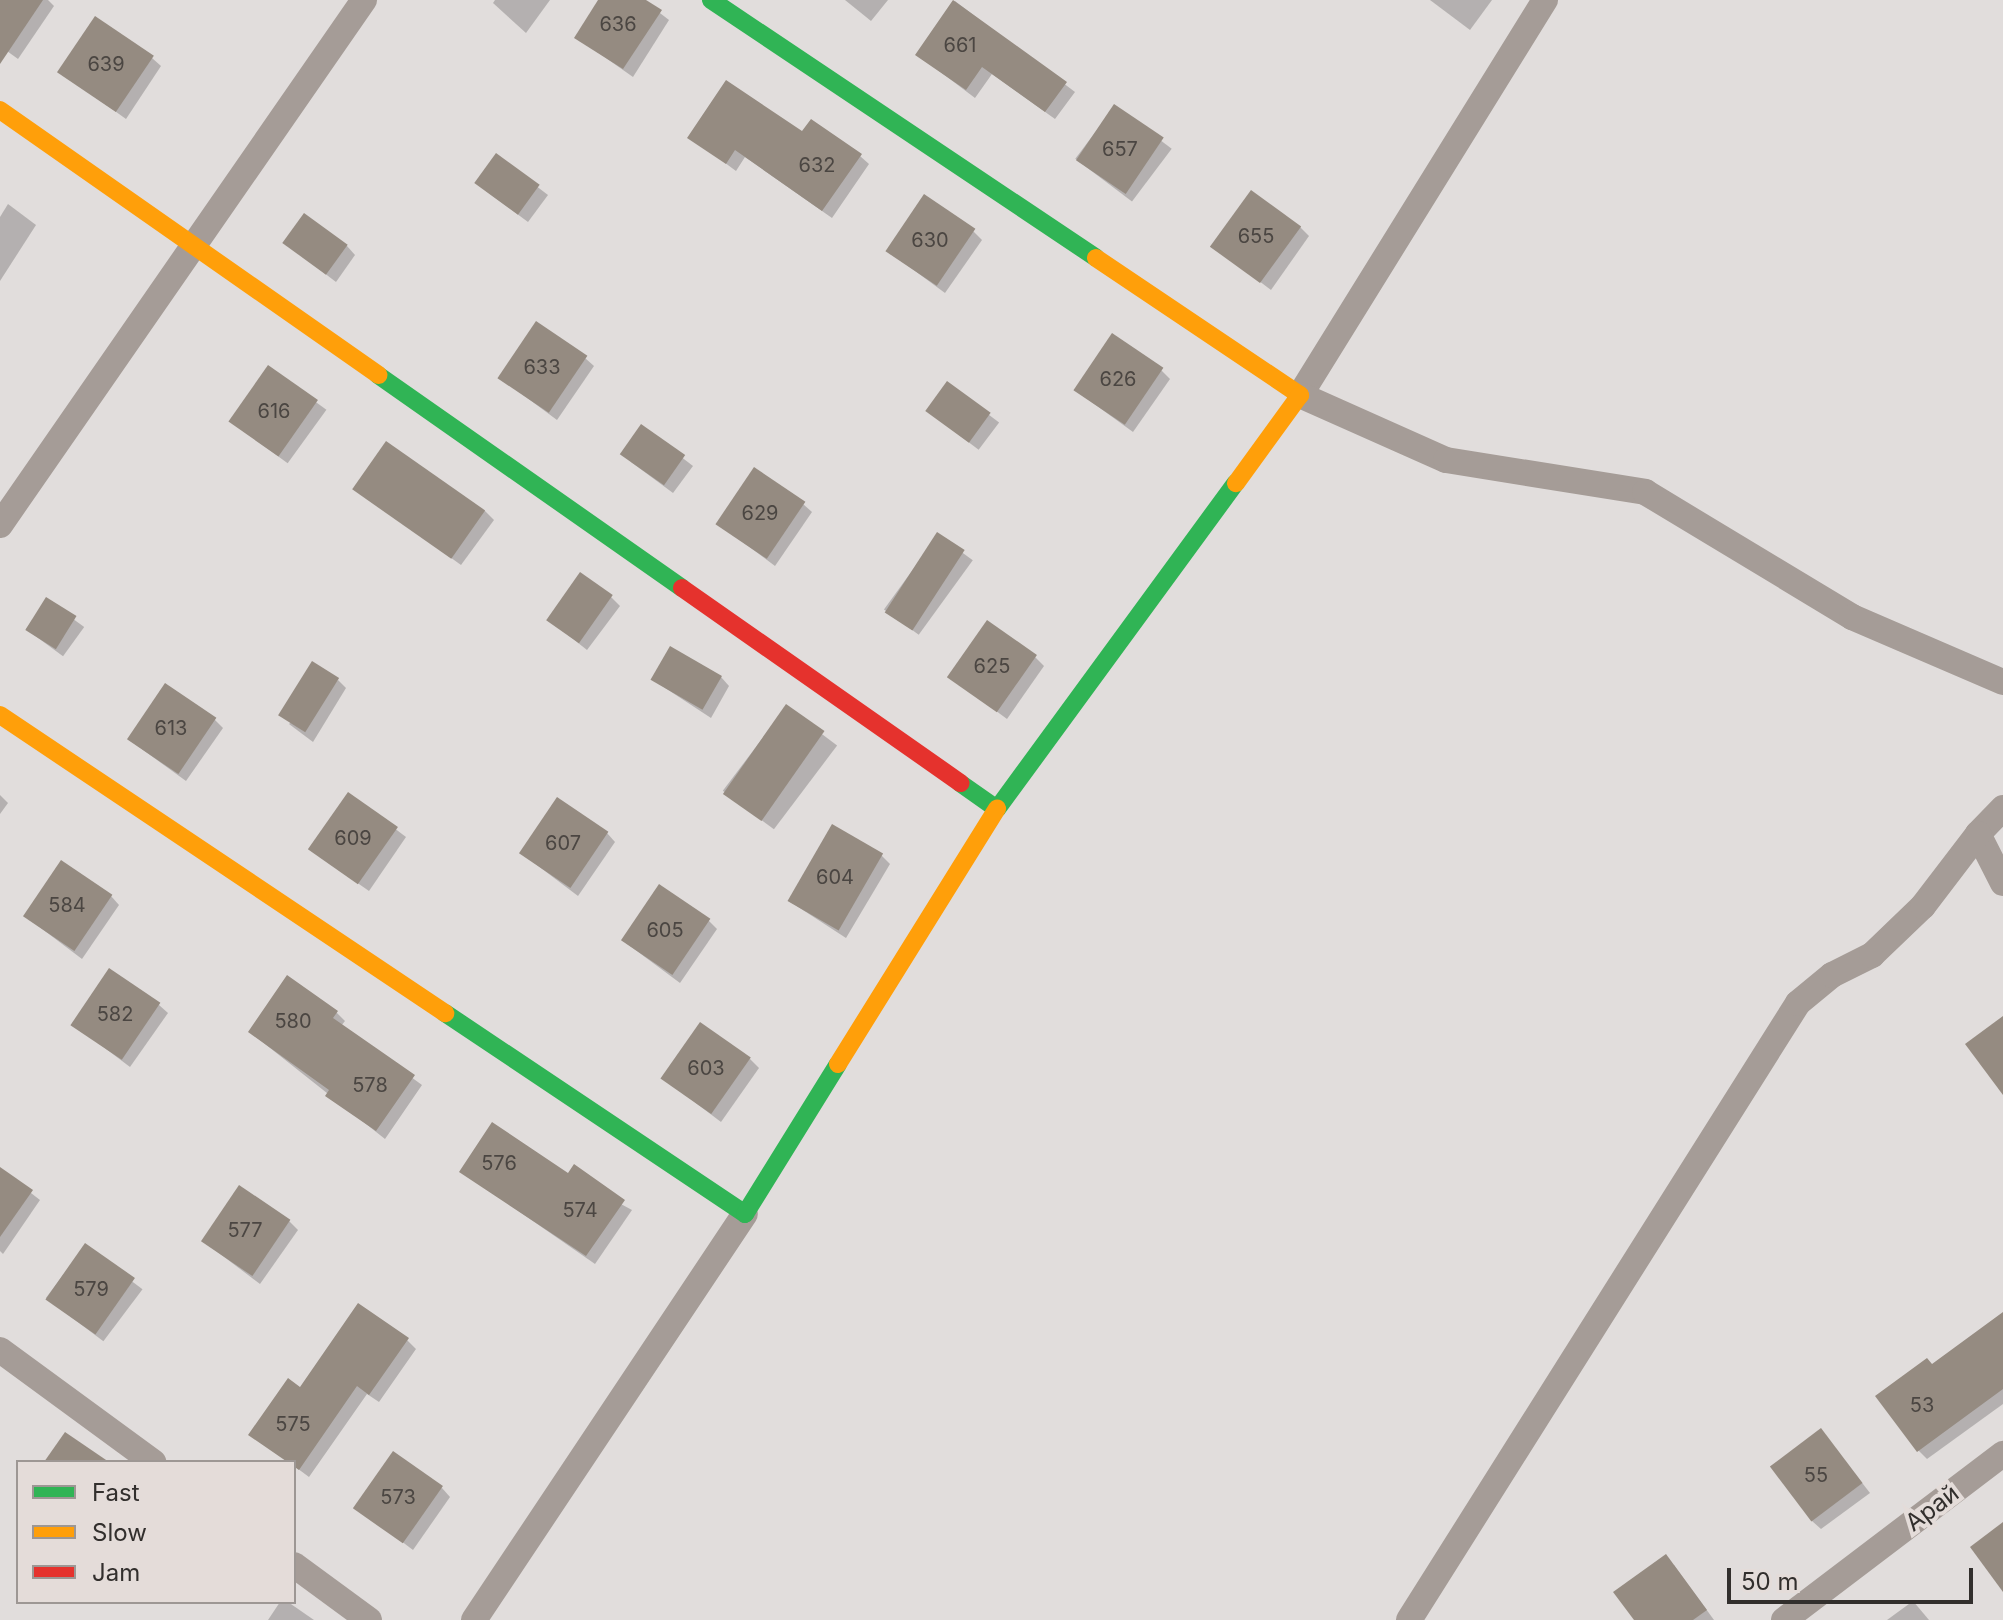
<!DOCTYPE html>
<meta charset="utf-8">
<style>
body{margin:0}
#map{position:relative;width:2003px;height:1620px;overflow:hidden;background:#e1dddc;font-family:Inter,sans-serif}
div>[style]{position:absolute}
.shadow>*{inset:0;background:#0003;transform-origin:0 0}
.building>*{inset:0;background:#958b81;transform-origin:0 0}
.street>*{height:26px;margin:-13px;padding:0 13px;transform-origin:13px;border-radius:13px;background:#a59c97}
.fast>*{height:18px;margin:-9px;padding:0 9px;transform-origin:9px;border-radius:9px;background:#30b455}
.slow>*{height:18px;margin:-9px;padding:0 9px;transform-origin:9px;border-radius:9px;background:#ff9f0a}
.jam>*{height:18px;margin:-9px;padding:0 9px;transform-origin:9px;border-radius:9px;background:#e5322d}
span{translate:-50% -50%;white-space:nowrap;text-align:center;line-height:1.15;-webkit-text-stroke:8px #e4dcd9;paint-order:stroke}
.number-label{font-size:20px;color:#4b4642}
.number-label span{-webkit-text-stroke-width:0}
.street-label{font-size:24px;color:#322f2d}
.legend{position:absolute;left:16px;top:1460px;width:280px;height:144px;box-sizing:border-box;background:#e4dcd9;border:2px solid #9d9794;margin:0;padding:10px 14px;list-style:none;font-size:24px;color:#322f2d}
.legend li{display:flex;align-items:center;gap:16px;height:40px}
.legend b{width:40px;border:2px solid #9d9794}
.scale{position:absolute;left:1727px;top:1568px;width:246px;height:36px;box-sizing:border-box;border:4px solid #322f2d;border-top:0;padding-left:10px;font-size:24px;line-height:28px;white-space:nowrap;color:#322f2d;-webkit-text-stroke:6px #e4dcd9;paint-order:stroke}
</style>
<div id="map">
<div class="shadow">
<i style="clip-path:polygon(0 0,48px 0,54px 6px,18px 59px,0 46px)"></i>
<i style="clip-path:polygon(495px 0,550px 0,526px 33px,493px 3px)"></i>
<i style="clip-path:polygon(600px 0,643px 0,669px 20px,633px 77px,576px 37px)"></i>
<i style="clip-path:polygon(845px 0,888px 0,871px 21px)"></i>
<i style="clip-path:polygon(1430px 0,1492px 0,1470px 30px)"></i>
<i style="clip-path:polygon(955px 1px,1075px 92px,1055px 119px,992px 74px,975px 98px,918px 55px)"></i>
<i style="clip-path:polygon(152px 58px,161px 66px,126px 119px,60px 72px)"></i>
<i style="left:1115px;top:106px;width:71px;height:66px;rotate:37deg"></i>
<i style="clip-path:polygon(803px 134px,860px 156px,869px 164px,832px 218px,745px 157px,736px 171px,690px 137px)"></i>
<i style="clip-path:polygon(497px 156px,548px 195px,528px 222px,486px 191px)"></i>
<i style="clip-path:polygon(8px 204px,36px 225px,0 281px,0 217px)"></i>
<i style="clip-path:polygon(1300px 227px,1309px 236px,1271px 290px,1214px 247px)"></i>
<i style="clip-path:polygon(973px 231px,982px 240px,945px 293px,888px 251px)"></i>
<i style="clip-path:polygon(285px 243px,347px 246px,355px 255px,336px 282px)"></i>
<i style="clip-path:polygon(585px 358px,594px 366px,557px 420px,499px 377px)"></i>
<i style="left:269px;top:368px;width:71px;height:66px;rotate:36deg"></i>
<i style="clip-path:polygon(1161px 370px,1170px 379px,1133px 432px,1075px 390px)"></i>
<i style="left:948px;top:384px;width:64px;height:34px;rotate:37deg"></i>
<i style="clip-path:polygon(641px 426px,693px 466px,673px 493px,631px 462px)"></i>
<i style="clip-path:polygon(354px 488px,485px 511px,494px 520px,461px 565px)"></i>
<i style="clip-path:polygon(803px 504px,812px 512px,775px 566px,717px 523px)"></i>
<i style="left:938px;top:535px;width:43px;height:92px;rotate:36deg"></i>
<i style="clip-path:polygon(611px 597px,620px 606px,587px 650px,548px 619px)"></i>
<i style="left:47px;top:600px;width:46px;height:36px;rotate:36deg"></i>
<i style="clip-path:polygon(1035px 657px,1044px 666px,1007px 719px,950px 677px)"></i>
<i style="clip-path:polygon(721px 677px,729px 686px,711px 718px,653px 680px)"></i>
<i style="clip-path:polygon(338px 680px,346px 688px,313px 742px,289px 724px)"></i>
<i style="left:786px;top:707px;width:64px;height:105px;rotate:37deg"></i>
<i style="clip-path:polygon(214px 719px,223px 728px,186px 781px,128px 739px)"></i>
<i style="clip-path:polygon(349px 794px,406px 837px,369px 891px,320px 857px)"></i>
<i style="clip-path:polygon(0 795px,8px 803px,0 814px)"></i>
<i style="clip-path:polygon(607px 833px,615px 842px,578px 896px,521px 853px)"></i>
<i style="clip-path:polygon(881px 855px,890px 864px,846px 938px,789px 901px)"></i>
<i style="clip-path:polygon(111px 896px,119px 905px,82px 959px,25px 916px)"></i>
<i style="clip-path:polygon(708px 920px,717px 929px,680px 983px,622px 940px)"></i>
<i style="clip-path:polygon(159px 1005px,168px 1013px,130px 1067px,73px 1024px)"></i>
<i style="clip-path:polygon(336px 1012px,345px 1021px,341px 1026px,422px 1085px,385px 1139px,250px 1032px)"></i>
<i style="clip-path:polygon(750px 1059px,759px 1068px,721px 1122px,664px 1079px)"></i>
<i style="clip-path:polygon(0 1169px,40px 1200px,3px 1254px,0 1251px)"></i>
<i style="clip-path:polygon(462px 1172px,569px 1176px,632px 1210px,595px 1264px)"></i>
<i style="clip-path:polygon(289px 1221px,298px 1230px,260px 1284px,203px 1241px)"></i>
<i style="left:85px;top:1246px;width:72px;height:65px;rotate:37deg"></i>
<i style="clip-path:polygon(2003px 1314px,2003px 1404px,1927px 1459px,1918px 1450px,1933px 1366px)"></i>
<i style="clip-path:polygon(407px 1340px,416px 1349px,379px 1402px,367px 1394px,309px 1477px,251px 1434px,301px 1390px)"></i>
<i style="clip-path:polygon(1821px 1430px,1870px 1493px,1821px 1529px,1812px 1521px)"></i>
<i style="clip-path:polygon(442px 1488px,450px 1497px,413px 1550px,356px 1507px)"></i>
<i style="clip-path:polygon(1674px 1565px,1714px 1620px,1636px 1620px)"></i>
<i style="clip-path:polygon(1913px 1601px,1929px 1620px,1887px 1620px)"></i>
<i style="clip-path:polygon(280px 1602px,288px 1602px,314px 1620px,268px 1620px)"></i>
</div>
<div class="building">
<i style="clip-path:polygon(0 0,43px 0,0 64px)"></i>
<i style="clip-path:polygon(598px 0,646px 0,662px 10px,623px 69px,574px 38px)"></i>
<i style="clip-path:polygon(953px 0,1067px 82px,1045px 112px,982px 67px,966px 90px,915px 55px)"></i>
<i style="left:95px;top:16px;width:71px;height:68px;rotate:34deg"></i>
<i style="clip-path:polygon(726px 80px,802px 131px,811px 119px,862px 154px,822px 211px,735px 150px,726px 164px,687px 138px)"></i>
<i style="left:1114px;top:104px;width:60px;height:68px;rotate:34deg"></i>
<i style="left:496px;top:153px;width:54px;height:37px;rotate:36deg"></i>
<i style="left:1251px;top:190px;width:62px;height:70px;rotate:36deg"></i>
<i style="left:924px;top:194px;width:62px;height:69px;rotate:34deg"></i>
<i style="left:304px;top:213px;width:54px;height:37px;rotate:36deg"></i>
<i style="left:536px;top:321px;width:62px;height:69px;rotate:34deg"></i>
<i style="left:1112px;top:333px;width:62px;height:69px;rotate:34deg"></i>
<i style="left:268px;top:365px;width:61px;height:69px;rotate:35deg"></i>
<i style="left:947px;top:381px;width:54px;height:37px;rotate:36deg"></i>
<i style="left:641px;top:424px;width:54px;height:37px;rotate:35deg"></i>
<i style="left:386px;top:441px;width:121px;height:59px;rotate:35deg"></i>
<i style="left:754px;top:467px;width:62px;height:69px;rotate:34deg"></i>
<i style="left:937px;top:532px;width:33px;height:96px;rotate:33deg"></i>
<i style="left:580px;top:572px;width:40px;height:59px;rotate:35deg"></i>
<i style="left:46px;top:597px;width:36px;height:39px;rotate:32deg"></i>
<i style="left:987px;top:620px;width:61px;height:70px;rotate:35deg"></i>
<i style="left:670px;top:646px;width:60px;height:39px;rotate:30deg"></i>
<i style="left:312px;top:661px;width:32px;height:64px;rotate:32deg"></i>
<i style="left:165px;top:683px;width:62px;height:68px;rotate:34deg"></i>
<i style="left:786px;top:704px;width:47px;height:110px;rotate:35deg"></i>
<i style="left:348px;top:792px;width:61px;height:70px;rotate:35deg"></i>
<i style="left:557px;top:797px;width:62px;height:68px;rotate:34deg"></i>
<i style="left:832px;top:824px;width:59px;height:89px;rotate:30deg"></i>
<i style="left:61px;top:860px;width:62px;height:68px;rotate:34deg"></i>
<i style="left:659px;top:884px;width:62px;height:68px;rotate:34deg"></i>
<i style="left:109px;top:968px;width:62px;height:69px;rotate:34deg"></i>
<i style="clip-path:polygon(287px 975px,338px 1011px,333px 1018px,415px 1075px,376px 1131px,325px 1096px,329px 1090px,248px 1032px)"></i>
<i style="clip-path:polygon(2003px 1016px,2003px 1095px,1965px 1044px)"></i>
<i style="left:700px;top:1022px;width:62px;height:69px;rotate:35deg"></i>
<i style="clip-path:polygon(492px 1122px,568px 1173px,574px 1164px,625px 1200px,586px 1256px,459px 1172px)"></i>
<i style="clip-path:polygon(0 1167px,33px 1190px,0 1237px)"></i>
<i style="left:239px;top:1185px;width:62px;height:68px;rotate:34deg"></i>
<i style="left:85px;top:1243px;width:61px;height:69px;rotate:35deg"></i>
<i style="clip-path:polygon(358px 1303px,409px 1338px,369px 1395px,357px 1386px,299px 1470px,248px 1435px,288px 1378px,300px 1387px)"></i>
<i style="clip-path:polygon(2003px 1312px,2003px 1389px,1917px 1452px,1875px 1396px,1927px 1358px,1932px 1364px)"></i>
<i style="left:1821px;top:1428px;width:69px;height:64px;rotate:53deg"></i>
<i style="clip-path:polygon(65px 1432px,109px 1462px,44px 1462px)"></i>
<i style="left:393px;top:1451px;width:61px;height:70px;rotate:35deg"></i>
<i style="clip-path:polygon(2003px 1522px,2003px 1592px,1970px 1547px)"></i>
<i style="clip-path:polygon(1666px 1554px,1707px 1610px,1693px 1620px,1634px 1620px,1613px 1592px)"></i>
</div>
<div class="street">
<i style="left:1545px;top:0;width:465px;rotate:121.8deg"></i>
<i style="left:1300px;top:395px;width:160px;rotate:24deg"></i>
<i style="left:1446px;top:460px;width:202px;rotate:9.1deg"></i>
<i style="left:1645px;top:492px;width:242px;rotate:31.1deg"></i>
<i style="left:1852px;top:617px;width:164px;rotate:23.3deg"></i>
<i style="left:0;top:525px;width:639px;rotate:-55.27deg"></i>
<i style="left:2003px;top:808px;width:36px;rotate:134deg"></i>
<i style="left:1978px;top:834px;width:55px;rotate:63deg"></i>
<i style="left:0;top:1350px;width:190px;rotate:36.2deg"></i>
<i style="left:294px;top:1565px;width:93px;rotate:36.3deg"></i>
<i style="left:474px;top:1620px;width:488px;rotate:-56.3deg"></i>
<i style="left:1409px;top:1620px;width:729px;rotate:-57.77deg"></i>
<i style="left:1798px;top:1003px;width:44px;rotate:-39.5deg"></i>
<i style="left:1832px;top:975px;width:45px;rotate:-26.6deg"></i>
<i style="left:1872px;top:955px;width:71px;rotate:-43.9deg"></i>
<i style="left:1923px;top:906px;width:91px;rotate:-52.6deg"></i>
<i style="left:1784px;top:1620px;width:275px;rotate:-37.2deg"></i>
</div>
<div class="fast">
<i style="left:711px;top:0;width:463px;rotate:33.8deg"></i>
<i style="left:378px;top:375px;width:371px;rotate:35deg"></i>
<i style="left:960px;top:783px;width:45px;rotate:35.1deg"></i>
<i style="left:997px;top:809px;width:404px;rotate:-53.8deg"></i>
<i style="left:445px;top:1013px;width:361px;rotate:33.8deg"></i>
<i style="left:745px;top:1214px;width:176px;rotate:-58.2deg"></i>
</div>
<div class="slow">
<i style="left:0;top:110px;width:462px;rotate:35deg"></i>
<i style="left:1096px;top:258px;width:246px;rotate:33.9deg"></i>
<i style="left:1300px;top:395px;width:109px;rotate:126deg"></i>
<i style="left:0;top:715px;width:536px;rotate:33.81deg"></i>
<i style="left:838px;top:1064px;width:301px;rotate:-58.1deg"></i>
</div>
<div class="jam">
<i style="left:682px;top:588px;width:340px;rotate:35deg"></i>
</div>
<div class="number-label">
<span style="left:618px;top:24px">636</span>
<span style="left:960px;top:45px">661</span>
<span style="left:106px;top:64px">639</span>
<span style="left:1120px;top:149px">657</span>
<span style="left:817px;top:165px">632</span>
<span style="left:1256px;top:236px">655</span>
<span style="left:930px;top:240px">630</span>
<span style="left:542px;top:367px">633</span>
<span style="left:1118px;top:379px">626</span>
<span style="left:274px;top:411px">616</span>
<span style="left:760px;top:513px">629</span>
<span style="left:992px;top:666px">625</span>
<span style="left:171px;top:728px">613</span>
<span style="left:353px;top:838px">609</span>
<span style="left:563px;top:843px">607</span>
<span style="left:835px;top:877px">604</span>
<span style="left:67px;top:905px">584</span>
<span style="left:665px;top:930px">605</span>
<span style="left:115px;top:1014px">582</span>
<span style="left:293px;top:1021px">580</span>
<span style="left:706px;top:1068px">603</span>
<span style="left:370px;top:1085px">578</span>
<span style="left:499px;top:1163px">576</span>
<span style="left:580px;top:1210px">574</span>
<span style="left:245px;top:1230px">577</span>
<span style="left:91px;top:1289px">579</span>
<span style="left:1922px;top:1405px">53</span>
<span style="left:293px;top:1424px">575</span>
<span style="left:1816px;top:1475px">55</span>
<span style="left:398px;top:1497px">573</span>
</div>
<div class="street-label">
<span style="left:1932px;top:1508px;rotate:-37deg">Арай</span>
</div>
<ul class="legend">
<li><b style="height:10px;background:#30b455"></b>Fast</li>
<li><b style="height:10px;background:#ff9f0a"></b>Slow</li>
<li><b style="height:10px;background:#e5322d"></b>Jam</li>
</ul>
<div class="scale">50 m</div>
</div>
